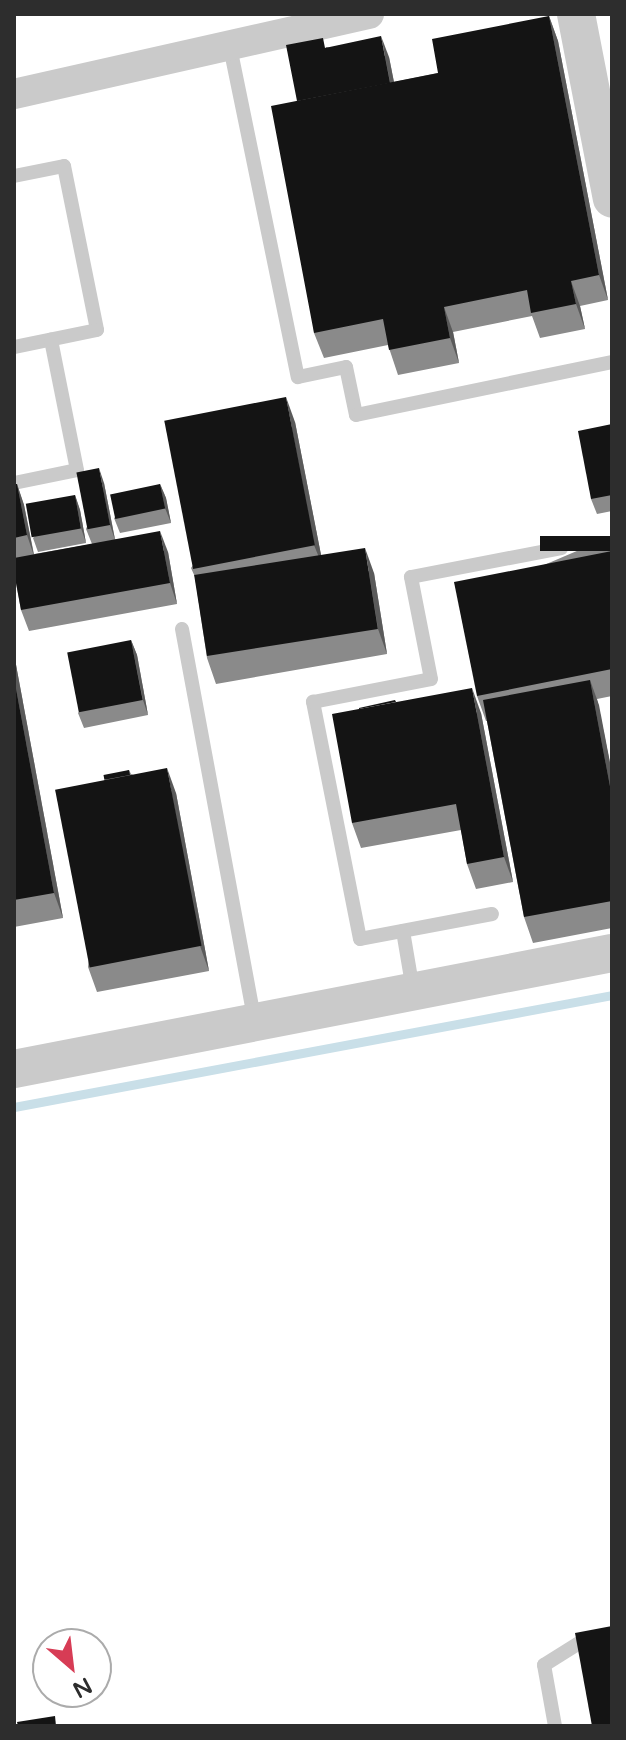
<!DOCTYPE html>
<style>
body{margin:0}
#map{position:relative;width:626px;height:1740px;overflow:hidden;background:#fff;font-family:"Varela Round",sans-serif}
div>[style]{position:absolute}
.stream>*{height:9px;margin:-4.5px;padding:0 4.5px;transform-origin:4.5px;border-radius:4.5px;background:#c9dfe8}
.service>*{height:14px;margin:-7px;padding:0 7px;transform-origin:7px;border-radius:7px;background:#cacaca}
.minor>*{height:30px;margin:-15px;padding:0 15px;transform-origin:15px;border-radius:15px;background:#cacaca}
.tertiary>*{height:38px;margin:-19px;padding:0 19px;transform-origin:19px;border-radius:19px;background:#cacaca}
.wall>*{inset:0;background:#8a8a8a}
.shaded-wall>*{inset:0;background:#5a5a5a}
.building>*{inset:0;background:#141414;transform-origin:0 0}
span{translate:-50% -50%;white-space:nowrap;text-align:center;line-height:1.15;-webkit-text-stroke:8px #fff;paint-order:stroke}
.frame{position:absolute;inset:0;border:16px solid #2d2d2d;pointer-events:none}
.north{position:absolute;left:32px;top:1628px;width:80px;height:80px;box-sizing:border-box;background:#fff;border:2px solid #ababab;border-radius:50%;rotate:152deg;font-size:22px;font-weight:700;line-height:32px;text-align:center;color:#2d2d2d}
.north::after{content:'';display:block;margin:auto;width:28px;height:36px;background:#d73c55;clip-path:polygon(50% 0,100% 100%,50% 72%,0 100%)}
</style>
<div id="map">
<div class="stream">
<i style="left:14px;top:1107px;width:608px;rotate:-10.61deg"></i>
</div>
<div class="service">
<i style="left:230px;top:47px;width:337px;rotate:78.4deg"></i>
<i style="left:298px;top:377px;width:49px;rotate:-11.8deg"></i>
<i style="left:346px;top:367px;width:49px;rotate:78.2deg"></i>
<i style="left:356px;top:415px;width:261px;rotate:-11.7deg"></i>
<i style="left:14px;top:176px;width:51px;rotate:-11.3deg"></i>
<i style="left:64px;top:166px;width:167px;rotate:78.6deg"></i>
<i style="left:97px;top:330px;width:85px;rotate:168.4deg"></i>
<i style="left:14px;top:483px;width:64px;rotate:-11.7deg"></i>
<i style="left:77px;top:470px;width:133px;rotate:-101.3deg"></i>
<i style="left:182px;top:629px;width:400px;rotate:79.5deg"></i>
<i style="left:492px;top:914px;width:134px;rotate:169.3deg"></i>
<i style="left:360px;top:939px;width:242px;rotate:-101.2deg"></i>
<i style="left:313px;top:702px;width:120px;rotate:-11deg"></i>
<i style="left:431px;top:679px;width:104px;rotate:-101.1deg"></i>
<i style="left:411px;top:577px;width:153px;rotate:-10.9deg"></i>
<i style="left:403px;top:931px;width:60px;rotate:80.4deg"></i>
<i style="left:555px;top:1726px;width:62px;rotate:-100.2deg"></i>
<i style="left:544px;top:1665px;width:40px;rotate:-32deg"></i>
<i style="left:578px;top:1644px;width:34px;rotate:-8deg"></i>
</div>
<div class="minor">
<i style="left:14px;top:94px;width:364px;rotate:-12.7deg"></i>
</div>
<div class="tertiary">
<i style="left:576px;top:14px;width:188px;rotate:79deg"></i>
<i style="left:14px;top:1069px;width:609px;rotate:-10.98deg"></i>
</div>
<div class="wall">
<i style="clip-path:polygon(549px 16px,558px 41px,608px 300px,580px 306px,585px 329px,540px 338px,532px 316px,453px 332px,459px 363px,398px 375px,388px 345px,324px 358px,314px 333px,297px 101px,326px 47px,389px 57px,394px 82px,438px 73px)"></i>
<i style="clip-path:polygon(295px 422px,321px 555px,374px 573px,387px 654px,216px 684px,207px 658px,195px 577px,191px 568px)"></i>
<i style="clip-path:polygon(612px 424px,612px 511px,597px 514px,591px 499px)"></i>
<i style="clip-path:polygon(104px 483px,115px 539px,168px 552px,177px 604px,29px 631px,21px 610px,14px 572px,14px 484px,17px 484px,24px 505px,34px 554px,92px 544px,86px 529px)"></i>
<i style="clip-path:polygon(160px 484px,166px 498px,171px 523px,120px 533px,114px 518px)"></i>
<i style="clip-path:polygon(75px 495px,80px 510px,86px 543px,38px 552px,33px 538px)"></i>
<i style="clip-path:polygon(612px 536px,612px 696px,597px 699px,612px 773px,612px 928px,533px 943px,524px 917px,487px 721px,486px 721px,477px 696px,544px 565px)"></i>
<i style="clip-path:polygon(131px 640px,137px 655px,148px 715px,84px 728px,78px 713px)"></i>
<i style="clip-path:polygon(14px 654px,63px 918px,14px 927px)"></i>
<i style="clip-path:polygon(396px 702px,481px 713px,513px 882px,476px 889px,467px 864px,461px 830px,361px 848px,352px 823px)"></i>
<i style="clip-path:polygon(129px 770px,131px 774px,176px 793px,209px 971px,97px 992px,88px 967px,104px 780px)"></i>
</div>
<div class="shaded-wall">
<i style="clip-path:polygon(549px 16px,558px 41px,608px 300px,599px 275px)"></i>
<i style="clip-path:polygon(381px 36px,389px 57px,399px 108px,391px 87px)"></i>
<i style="clip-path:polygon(571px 281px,580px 306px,585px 329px,576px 304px)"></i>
<i style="clip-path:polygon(444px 307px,453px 332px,459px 363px,450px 338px)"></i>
<i style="clip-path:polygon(286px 397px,295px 422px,324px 570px,314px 545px)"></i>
<i style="clip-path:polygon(99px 468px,104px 483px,115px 540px,110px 525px)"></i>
<i style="clip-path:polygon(17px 484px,24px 505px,34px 556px,27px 535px)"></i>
<i style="clip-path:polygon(160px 484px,166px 498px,171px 523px,165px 508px)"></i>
<i style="clip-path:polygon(75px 495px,80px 510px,86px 543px,81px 528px)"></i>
<i style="clip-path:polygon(160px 531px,168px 552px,177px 604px,170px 583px)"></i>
<i style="clip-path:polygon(365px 548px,374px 573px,387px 654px,378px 629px)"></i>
<i style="clip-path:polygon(131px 640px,137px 655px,148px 715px,143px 700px)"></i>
<i style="clip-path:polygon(14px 654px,63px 918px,54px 893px,14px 678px)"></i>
<i style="clip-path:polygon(590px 680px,599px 705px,612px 773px,612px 797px)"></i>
<i style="clip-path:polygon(472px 688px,481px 713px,513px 882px,504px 857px)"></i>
<i style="clip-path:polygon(167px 768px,176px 793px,209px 971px,200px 946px)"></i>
</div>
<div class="building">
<i style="clip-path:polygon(549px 16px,599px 275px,571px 281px,576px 304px,531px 313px,527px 290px,444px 307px,450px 338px,389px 350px,383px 319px,314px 333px,271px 106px,438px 73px,432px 39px)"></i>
<i style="clip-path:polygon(381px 36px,390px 83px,297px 101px,286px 45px,323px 38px,325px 48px)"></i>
<i style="left:286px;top:397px;width:151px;height:124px;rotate:79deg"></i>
<i style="clip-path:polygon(612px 424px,612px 495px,591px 499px,578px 431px)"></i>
<i style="left:99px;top:468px;width:58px;height:23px;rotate:79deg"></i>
<i style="clip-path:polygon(14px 484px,17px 484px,27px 535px,14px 538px)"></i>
<i style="left:160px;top:484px;width:25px;height:51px;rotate:78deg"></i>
<i style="left:75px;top:495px;width:34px;height:50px;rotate:80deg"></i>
<i style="clip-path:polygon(160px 531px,170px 583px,21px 610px,14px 572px,14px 558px)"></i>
<i style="left:612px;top:536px;width:15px;height:72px;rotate:90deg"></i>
<i style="left:365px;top:548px;width:82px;height:173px;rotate:81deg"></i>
<i style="clip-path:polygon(612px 551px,612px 669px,477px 696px,454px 582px)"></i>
<i style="left:131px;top:640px;width:61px;height:65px;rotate:79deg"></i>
<i style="clip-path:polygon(14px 678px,54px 893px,14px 900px)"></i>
<i style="clip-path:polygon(590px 680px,612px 797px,612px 901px,524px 917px,483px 700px)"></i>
<i style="clip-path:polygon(472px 688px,504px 857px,467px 864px,456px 804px,352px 823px,332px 714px)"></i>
<i style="clip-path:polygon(395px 700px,396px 702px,359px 709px,359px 708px)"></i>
<i style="left:167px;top:768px;width:181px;height:114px;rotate:79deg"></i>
<i style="left:129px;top:770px;width:5px;height:26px;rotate:79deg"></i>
<i style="clip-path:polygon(612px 1626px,612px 1726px,592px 1726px,575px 1633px)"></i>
<i style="clip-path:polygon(55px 1716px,56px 1726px,18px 1726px,17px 1722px)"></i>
</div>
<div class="frame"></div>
<div class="north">N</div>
</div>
